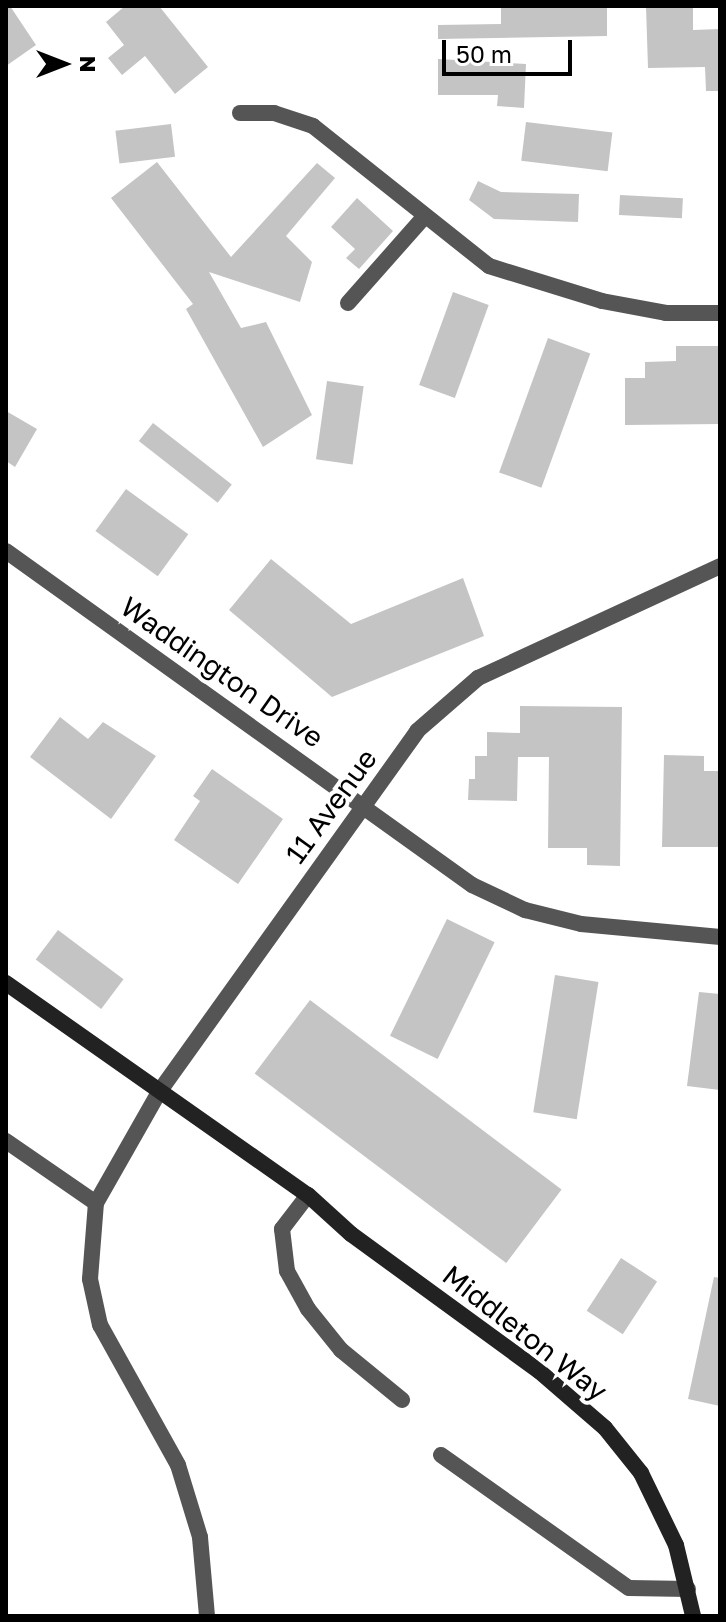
<!DOCTYPE html>
<style>
body{margin:0}
#map{position:relative;width:726px;height:1622px;overflow:hidden;background:#fff;font-family:"Golos Text",sans-serif}
div>[style]{position:absolute}
.building>*{inset:0;background:#c4c4c4;transform-origin:0 0}
.street>*{height:16px;margin:-8px;padding:0 8px;transform-origin:8px;border-radius:8px;background:#555}
.secondary>*{height:16px;margin:-8px;padding:0 8px;transform-origin:8px;border-radius:8px;background:#222}
span{translate:-50% -50%;white-space:nowrap;text-align:center;line-height:1.15;-webkit-text-stroke:8px #fff;paint-order:stroke}
.street-label{font-size:28px;color:#000}
.frame{position:absolute;inset:0;border:8px solid #000;pointer-events:none}
.north{position:absolute;left:24px;top:24px;width:80px;height:80px;-webkit-text-stroke:6px #fff;paint-order:stroke;rotate:90deg;font-size:22px;font-weight:700;line-height:32px;text-align:center;color:#000}
.north::after{content:'';display:block;margin:auto;width:28px;height:36px;background:#000;clip-path:polygon(50% 0,100% 100%,50% 72%,0 100%)}
.scale{position:absolute;left:442px;top:40px;width:130px;height:36px;box-sizing:border-box;border:4px solid #000;border-top:0;padding-left:10px;font-size:24px;line-height:28px;white-space:nowrap;color:#000;-webkit-text-stroke:6px #fff;paint-order:stroke}
</style>
<div id="map">
<div class="building">
<i style="clip-path:polygon(6px 6px,10px 6px,36px 45px,6px 66px)"></i>
<i style="clip-path:polygon(125px 6px,159px 6px,208px 67px,175px 94px,145px 56px,122px 75px,108px 58px,124px 45px,106px 22px)"></i>
<i style="clip-path:polygon(501px 6px,607px 6px,607px 36px,438px 39px,438px 25px,501px 24px)"></i>
<i style="clip-path:polygon(646px 6px,693px 6px,693px 30px,720px 29px,720px 91px,706px 91px,705px 67px,648px 68px)"></i>
<i style="clip-path:polygon(438px 59px,526px 64px,524px 108px,497px 106px,498px 95px,438px 95px)"></i>
<i style="left:526px;top:122px;width:87px;height:39px;rotate:7deg"></i>
<i style="left:171px;top:124px;width:33px;height:56px;rotate:83deg"></i>
<i style="clip-path:polygon(157px 162px,231px 257px,317px 163px,335px 178px,286px 236px,312px 262px,300px 302px,209px 272px,241px 328px,266px 322px,312px 415px,263px 447px,186px 309px,193px 304px,111px 198px)"></i>
<i style="clip-path:polygon(478px 181px,501px 192px,579px 194px,578px 222px,494px 219px,469px 200px)"></i>
<i style="left:620px;top:195px;width:63px;height:20px;rotate:3deg"></i>
<i style="clip-path:polygon(357px 198px,393px 231px,359px 269px,346px 258px,355px 249px,331px 227px)"></i>
<i style="left:453px;top:292px;width:38px;height:99px;rotate:20deg"></i>
<i style="left:548px;top:338px;width:45px;height:143px;rotate:20deg"></i>
<i style="clip-path:polygon(676px 346px,720px 346px,720px 424px,625px 425px,625px 378px,645px 378px,645px 362px,676px 361px)"></i>
<i style="left:327px;top:381px;width:37px;height:79px;rotate:8deg"></i>
<i style="clip-path:polygon(6px 411px,37px 429px,15px 467px,6px 461px)"></i>
<i style="left:153px;top:423px;width:100px;height:23px;rotate:38deg"></i>
<i style="left:126px;top:489px;width:77px;height:52px;rotate:36deg"></i>
<i style="clip-path:polygon(271px 559px,351px 624px,463px 578px,484px 636px,332px 697px,229px 610px)"></i>
<i style="clip-path:polygon(520px 706px,622px 707px,620px 866px,587px 865px,587px 848px,548px 848px,549px 757px,518px 757px,517px 801px,468px 800px,469px 779px,475px 779px,475px 756px,487px 756px,487px 732px,520px 733px)"></i>
<i style="clip-path:polygon(60px 717px,88px 739px,103px 722px,156px 756px,111px 819px,30px 757px)"></i>
<i style="clip-path:polygon(664px 755px,704px 756px,704px 771px,720px 771px,720px 847px,662px 847px)"></i>
<i style="clip-path:polygon(212px 769px,283px 819px,238px 884px,174px 840px,200px 801px,193px 796px)"></i>
<i style="left:447px;top:919px;width:53px;height:130px;rotate:26deg"></i>
<i style="left:58px;top:930px;width:82px;height:37px;rotate:37deg"></i>
<i style="left:555px;top:975px;width:44px;height:139px;rotate:9deg"></i>
<i style="clip-path:polygon(699px 992px,720px 994px,720px 1090px,687px 1086px)"></i>
<i style="left:310px;top:1000px;width:315px;height:92px;rotate:37deg"></i>
<i style="left:621px;top:1258px;width:43px;height:63px;rotate:33deg"></i>
<i style="clip-path:polygon(714px 1277px,720px 1278px,720px 1406px,688px 1399px)"></i>
</div>
<div class="street">
<i style="left:240px;top:113px;width:34px"></i>
<i style="left:274px;top:113px;width:41px;rotate:18.4deg"></i>
<i style="left:313px;top:126px;width:225px;rotate:38.5deg"></i>
<i style="left:489px;top:266px;width:118px;rotate:17.2deg"></i>
<i style="left:602px;top:301px;width:65px;rotate:10.6deg"></i>
<i style="left:666px;top:313px;width:54px"></i>
<i style="left:348px;top:303px;width:115px;rotate:-48.5deg"></i>
<i style="left:6px;top:551px;width:573px;rotate:35.63deg"></i>
<i style="left:472px;top:885px;width:59px;rotate:25.3deg"></i>
<i style="left:525px;top:910px;width:58px;rotate:14deg"></i>
<i style="left:581px;top:924px;width:140px;rotate:5.3deg"></i>
<i style="left:6px;top:1141px;width:109px;rotate:34.6deg"></i>
<i style="left:308px;top:1195px;width:43px;rotate:127.4deg"></i>
<i style="left:282px;top:1229px;width:42px;rotate:83.2deg"></i>
<i style="left:287px;top:1271px;width:43px;rotate:61.1deg"></i>
<i style="left:308px;top:1309px;width:53px;rotate:51.2deg"></i>
<i style="left:341px;top:1350px;width:79px;rotate:39.3deg"></i>
<i style="left:441px;top:1455px;width:230px;rotate:35.3deg"></i>
<i style="left:629px;top:1588px;width:59px;rotate:1deg"></i>
<i style="left:207px;top:1616px;width:79px;rotate:-95.1deg"></i>
<i style="left:200px;top:1537px;width:75px;rotate:-107deg"></i>
<i style="left:178px;top:1465px;width:160px;rotate:-119.1deg"></i>
<i style="left:100px;top:1325px;width:47px;rotate:-102.3deg"></i>
<i style="left:90px;top:1279px;width:76px;rotate:-85.5deg"></i>
<i style="left:96px;top:1203px;width:128px;rotate:-60.4deg"></i>
<i style="left:159px;top:1092px;width:444px;rotate:-54.4deg"></i>
<i style="left:417px;top:731px;width:81px;rotate:-41deg"></i>
<i style="left:478px;top:678px;width:267px;rotate:-24.8deg"></i>
</div>
<div class="secondary">
<i style="left:6px;top:983px;width:369px;rotate:35.1deg"></i>
<i style="left:308px;top:1195px;width:58px;rotate:42.2deg"></i>
<i style="left:351px;top:1234px;width:233px;rotate:36.1deg"></i>
<i style="left:539px;top:1371px;width:87px;rotate:40.8deg"></i>
<i style="left:605px;top:1428px;width:58px;rotate:51.3deg"></i>
<i style="left:641px;top:1473px;width:80px;rotate:64.1deg"></i>
<i style="left:676px;top:1545px;width:73px;rotate:76.5deg"></i>
</div>
<div class="street-label">
<span style="left:222px;top:672px;rotate:35deg">Waddington Drive</span>
<span style="left:331px;top:806px;rotate:-54deg">11 Avenue</span>
<span style="left:525px;top:1333px;rotate:38deg">Middleton Way</span>
</div>
<div class="frame"></div>
<div class="north">N</div>
<div class="scale">50 m</div>
</div>
